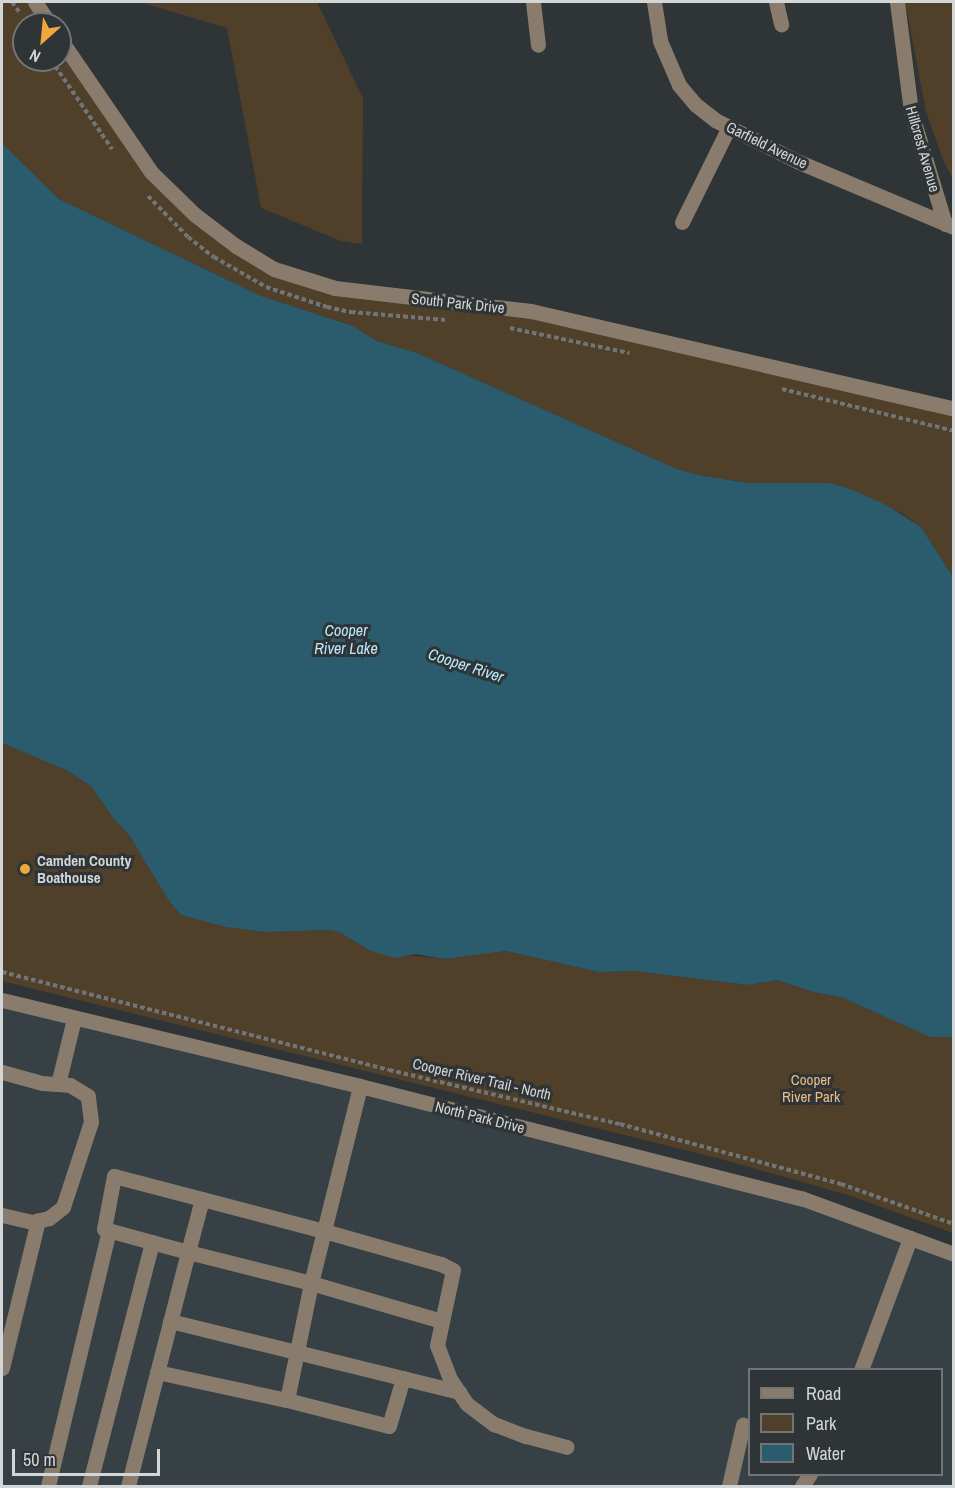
<!DOCTYPE html>
<style>
body{margin:0}
#map{position:relative;width:955px;height:1488px;overflow:hidden;background:#2f3436;font-family:"Archivo Narrow",sans-serif}
div>[style]{position:absolute}
.built>*{inset:0;background:#364045}
.green>*{inset:0;background:#503f29}
.water>*{inset:0;background:#2a5c6e}
.path>*{height:4px;margin-top:-2px;transform-origin:0;background:repeating-linear-gradient(90deg,#717577 0 4.5px,transparent 0 7.5px)}
.minor>*{height:15px;margin:-7.5px;padding:0 7.5px;transform-origin:7.5px;border-radius:7.5px;background:#897c6d}
.dots>*{width:16px;height:16px;translate:-50% -50%;box-sizing:border-box;border:3px solid #2f3436;border-radius:50%}
span{translate:-50% -50%;white-space:nowrap;text-align:center;line-height:1.15;-webkit-text-stroke:6px #2f3436;paint-order:stroke}
.street-label{font-size:15px;color:#d3d6d7}
.poi-label{font-size:15px;color:#d3d6d7;font-weight:700}
.left{translate:0 -50%;text-align:left}
.park-label{font-size:15px;color:#ebbd83}
.water-label{font-size:16px;color:#b9e8fb;font-style:italic}
.frame{position:absolute;inset:0;border:3px solid #d3d6d7;pointer-events:none}
.legend{position:absolute;left:748px;top:1368px;width:195px;height:108px;box-sizing:border-box;background:#2f3436;border:2px solid #717576;margin:0;padding:8px 10px;list-style:none;font-size:18px;color:#d3d6d7}
.legend li{display:flex;align-items:center;gap:12px;height:30px}
.legend b{width:30px;border:2px solid #717576}
.north{position:absolute;left:12px;top:12px;width:60px;height:60px;box-sizing:border-box;background:#2f3436;border:2px solid #717576;border-radius:50%;rotate:207deg;font-size:16px;font-weight:700;line-height:24px;text-align:center;color:#d3d6d7}
.north::after{content:'';display:block;margin:auto;width:21px;height:27px;background:#efa73e;clip-path:polygon(50% 0,100% 100%,50% 72%,0 100%)}
.scale{position:absolute;left:12px;top:1449px;width:148px;height:27px;box-sizing:border-box;border:3px solid #d3d6d7;border-top:0;padding-left:8px;font-size:18px;line-height:21px;white-space:nowrap;color:#d3d6d7;-webkit-text-stroke:4px #2f3436;paint-order:stroke}
</style>
<div id="map">
<div class="built">
<i style="clip-path:polygon(evenodd,2px 1000px,801px 1198px,953px 1254px,953px 1486px,2px 1486px,2px 1000px,750px 1370px,942px 1370px,942px 1474px,750px 1474px,750px 1370px)"></i>
</div>
<div class="green">
<i style="clip-path:polygon(2px 2px,35px 2px,50px 24px,24px 24px,24px 60px,60px 60px,60px 39px,151px 172px,236px 246px,335px 288px,531px 311px,953px 409px,953px 577px,921px 527px,903px 514px,851px 489px,829px 483px,748px 483px,698px 475px,677px 469px,417px 353px,377px 341px,353px 326px,261px 296px,59px 199px,2px 143px)"></i>
<i style="clip-path:polygon(140px 2px,317px 2px,363px 98px,362px 244px,341px 241px,261px 208px,227px 28px)"></i>
<i style="clip-path:polygon(905px 2px,953px 2px,953px 179px,943px 160px,926px 112px)"></i>
<i style="clip-path:polygon(2px 743px,66px 770px,91px 786px,114px 819px,129px 835px,169px 901px,181px 915px,265px 932px,330px 930px,339px 932px,371px 951px,444px 959px,506px 951px,599px 972px,634px 971px,749px 985px,777px 980px,813px 992px,841px 997px,930px 1037px,953px 1037px,953px 1233px,848px 1195px,717px 1158px,2px 981px)"></i>
</div>
<div class="water">
<i style="clip-path:polygon(2px 143px,59px 199px,261px 296px,353px 326px,377px 341px,417px 353px,677px 469px,698px 475px,748px 483px,829px 483px,851px 489px,888px 506px,921px 527px,953px 577px,953px 1037px,930px 1037px,841px 997px,813px 992px,777px 980px,749px 985px,634px 971px,599px 972px,506px 951px,444px 959px,415px 954px,394px 958px,371px 951px,339px 932px,330px 930px,265px 932px,226px 927px,181px 915px,169px 901px,129px 835px,114px 819px,91px 786px,66px 770px,2px 743px)"></i>
</div>
<div class="path">
<i style="left:12px;top:2px;width:14px;rotate:54deg"></i>
<i style="left:51px;top:60px;width:108px;rotate:55.6deg"></i>
<i style="left:148px;top:196px;width:57px;rotate:45.7deg"></i>
<i style="left:188px;top:237px;width:33px;rotate:38deg"></i>
<i style="left:214px;top:257px;width:60px;rotate:30deg"></i>
<i style="left:266px;top:287px;width:64px;rotate:18.2deg"></i>
<i style="left:327px;top:307px;width:25px;rotate:12deg"></i>
<i style="left:351px;top:312px;width:95px;rotate:4.8deg"></i>
<i style="left:510px;top:328px;width:122px;rotate:11.9deg"></i>
<i style="left:782px;top:389px;width:177px;rotate:13.7deg"></i>
<i style="left:2px;top:972px;width:399px;rotate:14.2deg"></i>
<i style="left:389px;top:1070px;width:237px;rotate:13.2deg"></i>
<i style="left:620px;top:1124px;width:229px;rotate:15.2deg"></i>
<i style="left:841px;top:1184px;width:120px;rotate:19.5deg"></i>
</div>
<div class="minor">
<i style="left:35px;top:2px;width:27px;rotate:56deg"></i>
<i style="left:533px;top:2px;width:43px;rotate:83.4deg"></i>
<i style="left:654px;top:2px;width:39px;rotate:81deg"></i>
<i style="left:660px;top:41px;width:48px;rotate:66.6deg"></i>
<i style="left:679px;top:85px;width:26px;rotate:50deg"></i>
<i style="left:696px;top:105px;width:24px;rotate:38deg"></i>
<i style="left:715px;top:120px;width:94px;rotate:26.6deg"></i>
<i style="left:799px;top:162px;width:168px;rotate:22.8deg"></i>
<i style="left:776px;top:2px;width:23px;rotate:77deg"></i>
<i style="left:897px;top:2px;width:111px;rotate:82.7deg"></i>
<i style="left:911px;top:112px;width:117px;rotate:73.1deg"></i>
<i style="left:60px;top:39px;width:161px;rotate:55.6deg"></i>
<i style="left:151px;top:172px;width:60px;rotate:44.3deg"></i>
<i style="left:194px;top:214px;width:53px;rotate:37.3deg"></i>
<i style="left:236px;top:246px;width:44px;rotate:31.2deg"></i>
<i style="left:274px;top:269px;width:64px;rotate:17.3deg"></i>
<i style="left:335px;top:288px;width:197px;rotate:6.7deg"></i>
<i style="left:531px;top:311px;width:434px;rotate:13deg"></i>
<i style="left:682px;top:222px;width:106px;rotate:-63.7deg"></i>
<i style="left:2px;top:1000px;width:368px;rotate:13.5deg"></i>
<i style="left:360px;top:1086px;width:455px;rotate:14.3deg"></i>
<i style="left:801px;top:1198px;width:163px;rotate:20.1deg"></i>
<i style="left:2px;top:1072px;width:41px;rotate:15.4deg"></i>
<i style="left:42px;top:1083px;width:16px;rotate:4deg"></i>
<i style="left:202px;top:1199px;width:55px;rotate:104.8deg"></i>
<i style="left:188px;top:1252px;width:87px;rotate:-164.7deg"></i>
<i style="left:104px;top:1229px;width:54px;rotate:-79.3deg"></i>
<i style="left:114px;top:1176px;width:91px;rotate:14.6deg"></i>
<i style="left:202px;top:1199px;width:126px;rotate:14.7deg"></i>
<i style="left:324px;top:1231px;width:122px;rotate:15.8deg"></i>
<i style="left:441px;top:1264px;width:13px;rotate:27deg"></i>
<i style="left:453px;top:1270px;width:77px;rotate:102deg"></i>
<i style="left:437px;top:1345px;width:36px;rotate:69deg"></i>
<i style="left:450px;top:1379px;width:30px;rotate:56deg"></i>
<i style="left:467px;top:1404px;width:34px;rotate:37deg"></i>
<i style="left:494px;top:1424px;width:34px;rotate:21deg"></i>
<i style="left:526px;top:1436px;width:42px;rotate:15deg"></i>
<i style="left:2px;top:1215px;width:31px;rotate:13deg"></i>
<i style="left:32px;top:1222px;width:17px;rotate:-13deg"></i>
<i style="left:49px;top:1218px;width:18px;rotate:-38deg"></i>
<i style="left:63px;top:1207px;width:89px;rotate:-71.8deg"></i>
<i style="left:91px;top:1122px;width:26px;rotate:-97deg"></i>
<i style="left:88px;top:1096px;width:21px;rotate:-149deg"></i>
<i style="left:70px;top:1085px;width:12px;rotate:-175deg"></i>
<i style="left:58px;top:1084px;width:67px;rotate:-76.2deg"></i>
<i style="left:170px;top:1321px;width:298px;rotate:13.8deg"></i>
<i style="left:2px;top:1368px;width:152px;rotate:-76.3deg"></i>
<i style="left:861px;top:1370px;width:141px;rotate:-69.6deg"></i>
<i style="left:157px;top:1372px;width:133px;rotate:12.2deg"></i>
<i style="left:287px;top:1400px;width:119px;rotate:-78.4deg"></i>
<i style="left:311px;top:1283px;width:136px;rotate:16.2deg"></i>
<i style="left:287px;top:1400px;width:105px;rotate:14.3deg"></i>
<i style="left:389px;top:1426px;width:50px;rotate:-73.7deg"></i>
<i style="left:48px;top:1486px;width:263px;rotate:-76.6deg"></i>
<i style="left:89px;top:1486px;width:252px;rotate:-75.5deg"></i>
<i style="left:128px;top:1486px;width:242px;rotate:-75.6deg"></i>
<i style="left:188px;top:1252px;width:127px;rotate:14.1deg"></i>
<i style="left:311px;top:1283px;width:203px;rotate:-76deg"></i>
<i style="left:729px;top:1486px;width:63px;rotate:-77.1deg"></i>
<i style="left:802px;top:1486px;width:14px;rotate:-56deg"></i>
</div>
<div class="dots">
<i style="left:25px;top:869px;background:#efa73e"></i>
</div>
<div class="street-label">
<span style="left:767px;top:145px;rotate:26deg">Garfield Avenue</span>
<span style="left:923px;top:149px;rotate:74deg">Hillcrest Avenue</span>
<span style="left:458px;top:303px;rotate:6deg">South Park Drive</span>
<span style="left:482px;top:1079px;rotate:13deg">Cooper River Trail - North</span>
<span style="left:480px;top:1117px;rotate:14deg">North Park Drive</span>
</div>
<div class="poi-label">
<span class="left" style="left:37px;top:869px">Camden County<br>Boathouse</span>
</div>
<div class="park-label">
<span style="left:811px;top:1088px">Cooper<br>River Park</span>
</div>
<div class="water-label">
<span style="left:346px;top:639px">Cooper<br>River Lake</span>
<span style="left:466px;top:665px;rotate:18deg">Cooper River</span>
</div>
<div class="frame"></div>
<ul class="legend">
<li><b style="height:8px;background:#897c6d"></b>Road</li>
<li><b style="height:16px;background:#503f29"></b>Park</li>
<li><b style="height:16px;background:#2a5c6e"></b>Water</li>
</ul>
<div class="north">N</div>
<div class="scale">50 m</div>
</div>
